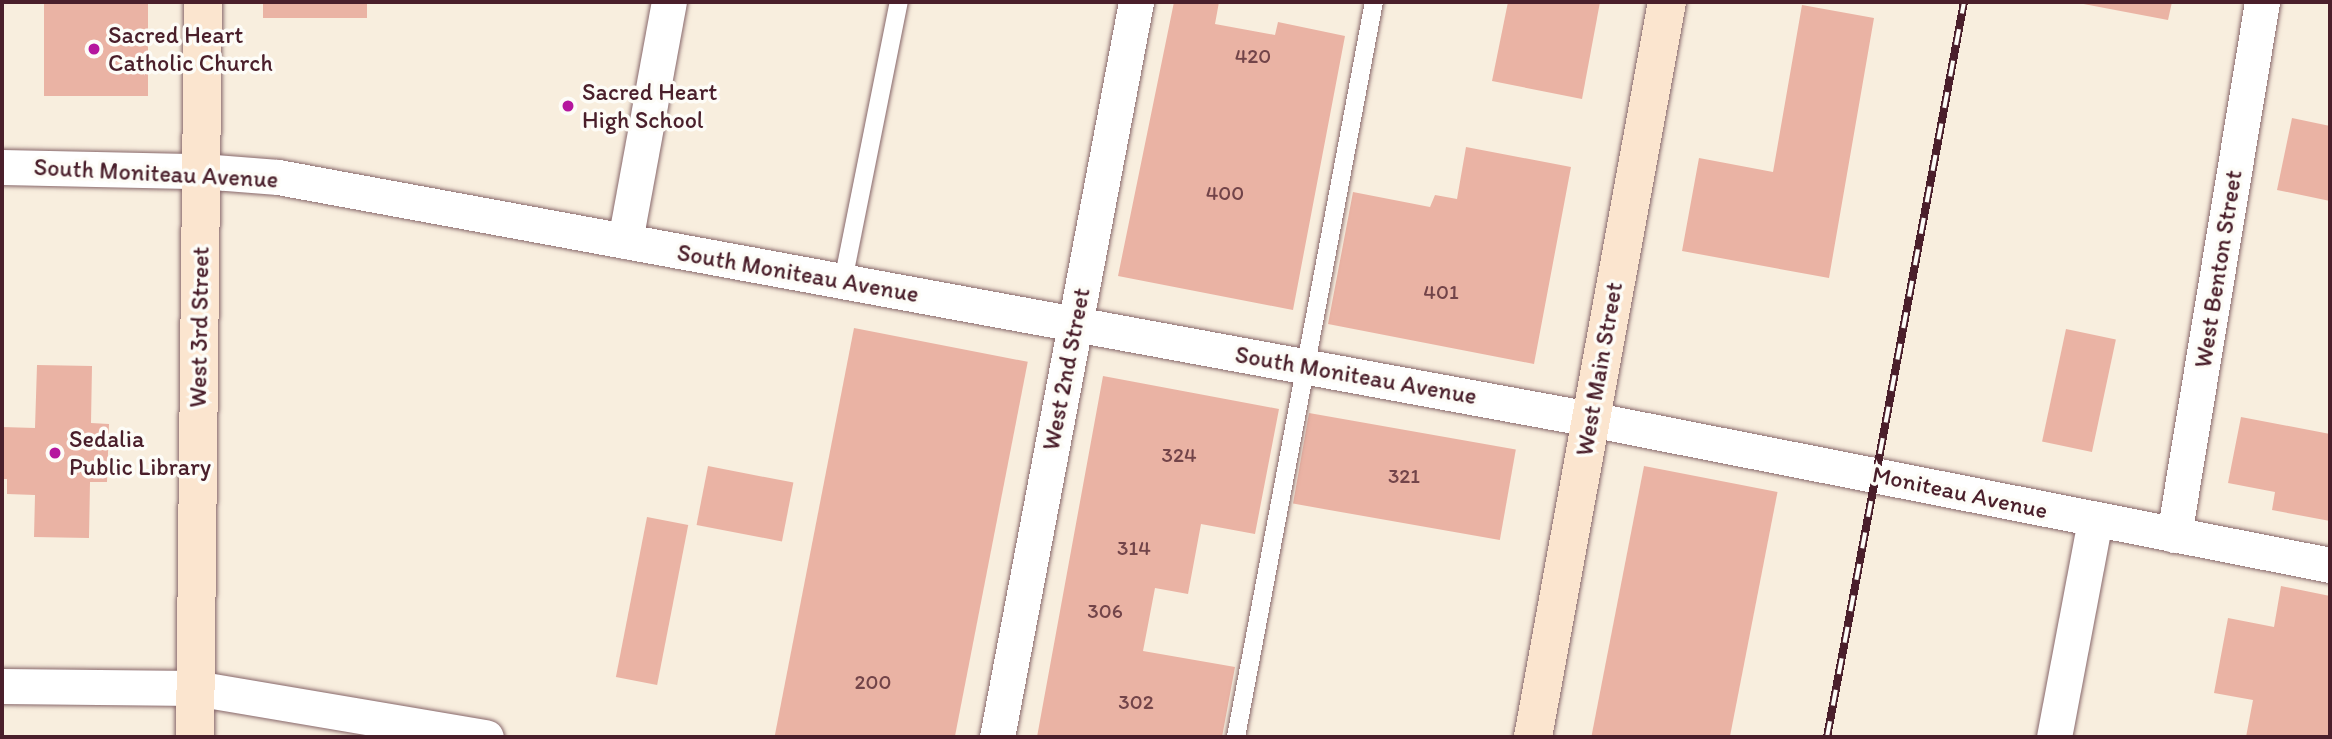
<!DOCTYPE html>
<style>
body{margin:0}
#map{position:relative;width:2332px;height:739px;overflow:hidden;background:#f8eede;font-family:Itim,sans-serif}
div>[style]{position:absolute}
.building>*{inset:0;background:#eab3a4;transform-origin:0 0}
.roads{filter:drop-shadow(0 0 2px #87676a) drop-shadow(0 0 2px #87676a)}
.lane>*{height:18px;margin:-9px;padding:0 9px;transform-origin:9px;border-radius:9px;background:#fff}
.street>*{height:35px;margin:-17.5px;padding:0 17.5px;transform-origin:17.5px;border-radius:17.5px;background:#fff}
.secondary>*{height:38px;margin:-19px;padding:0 19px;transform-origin:19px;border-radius:19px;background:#fbe5cf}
.rail>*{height:8px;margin-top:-4px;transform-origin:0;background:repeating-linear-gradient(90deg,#fdfcf7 0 16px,#4a1f2b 0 32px);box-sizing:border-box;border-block:2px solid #4a1f2b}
.dots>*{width:19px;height:19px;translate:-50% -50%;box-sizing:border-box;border:4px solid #fdfcf7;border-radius:50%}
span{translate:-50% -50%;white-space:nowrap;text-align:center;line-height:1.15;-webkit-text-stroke:7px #fdfcf7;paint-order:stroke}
.number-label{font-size:21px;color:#724449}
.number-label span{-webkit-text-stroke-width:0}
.poi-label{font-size:24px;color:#4a1f2b}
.left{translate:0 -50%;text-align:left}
.street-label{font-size:24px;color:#4a1f2b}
.frame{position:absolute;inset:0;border:4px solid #4a1f2b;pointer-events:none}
</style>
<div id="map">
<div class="building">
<i style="left:44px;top:2px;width:104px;height:94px"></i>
<i style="left:263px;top:2px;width:104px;height:16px"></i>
<i style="clip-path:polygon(1174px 2px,1219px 2px,1215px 24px,1275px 35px,1278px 22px,1345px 36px,1293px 310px,1118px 276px)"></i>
<i style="clip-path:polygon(1508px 2px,1600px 2px,1582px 99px,1492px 81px)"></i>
<i style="clip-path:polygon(2073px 2px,2172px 2px,2168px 20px)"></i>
<i style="clip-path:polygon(1802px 5px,1874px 18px,1829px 278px,1682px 251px,1699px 158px,1773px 172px)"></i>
<i style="clip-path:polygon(2292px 118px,2330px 126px,2330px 201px,2277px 190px)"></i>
<i style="clip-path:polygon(1466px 147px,1571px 167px,1534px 364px,1328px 324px,1353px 192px,1430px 207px,1435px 195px,1457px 199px)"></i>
<i style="left:854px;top:328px;width:177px;height:415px;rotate:11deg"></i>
<i style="left:2066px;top:329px;width:51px;height:115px;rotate:12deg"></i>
<i style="clip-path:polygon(37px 365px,92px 366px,91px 423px,109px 424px,107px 482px,90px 482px,89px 538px,34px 537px,35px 495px,7px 494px,7px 479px,2px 479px,2px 427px,35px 428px)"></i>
<i style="clip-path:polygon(1103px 376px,1279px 409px,1255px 534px,1201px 524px,1188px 594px,1155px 588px,1143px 651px,1235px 667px,1222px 737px,1037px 737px)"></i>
<i style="left:1309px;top:413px;width:210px;height:92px;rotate:10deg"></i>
<i style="clip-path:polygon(2241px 417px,2330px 434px,2330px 521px,2272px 510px,2275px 492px,2228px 483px)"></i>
<i style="left:708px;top:466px;width:87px;height:60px;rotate:11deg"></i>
<i style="left:1644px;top:466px;width:136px;height:276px;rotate:11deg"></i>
<i style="left:647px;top:517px;width:42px;height:163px;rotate:11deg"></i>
<i style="clip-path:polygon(2281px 586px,2330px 596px,2330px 737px,2246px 737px,2253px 700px,2214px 693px,2228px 618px,2274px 627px)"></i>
</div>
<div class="roads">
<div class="lane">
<i style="left:843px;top:281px;width:285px;rotate:-78.7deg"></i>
<i style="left:1236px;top:737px;width:748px;rotate:-79.37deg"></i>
</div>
<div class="street">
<i style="left:2px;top:167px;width:199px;rotate:1.2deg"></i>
<i style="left:201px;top:171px;width:77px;rotate:4.5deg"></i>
<i style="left:278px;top:177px;width:1334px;rotate:10.45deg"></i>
<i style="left:1590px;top:419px;width:754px;rotate:11.16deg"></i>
<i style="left:625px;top:241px;width:243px;rotate:-79.6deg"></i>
<i style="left:2174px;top:535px;width:540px;rotate:-80.62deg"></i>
<i style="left:2px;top:686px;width:193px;rotate:0.6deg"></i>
<i style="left:195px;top:688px;width:295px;rotate:9.6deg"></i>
<i style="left:997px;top:737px;width:748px;rotate:-79.29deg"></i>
<i style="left:2054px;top:737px;width:221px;rotate:-79.3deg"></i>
</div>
<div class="secondary">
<i style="left:195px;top:737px;width:735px;rotate:-89.38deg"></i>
<i style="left:1533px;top:737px;width:747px;rotate:-79.67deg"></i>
</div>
</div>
<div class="rail">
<i style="left:1827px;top:737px;width:748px;rotate:-79.44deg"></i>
</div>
<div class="dots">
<i style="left:94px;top:49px;background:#b5179e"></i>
<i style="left:568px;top:106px;background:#b5179e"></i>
<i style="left:55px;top:453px;background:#b5179e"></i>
</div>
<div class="number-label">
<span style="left:1253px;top:56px">420</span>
<span style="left:1225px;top:193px">400</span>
<span style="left:1441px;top:292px">401</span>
<span style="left:1179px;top:455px">324</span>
<span style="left:1404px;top:476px">321</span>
<span style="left:1134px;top:548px">314</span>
<span style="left:1105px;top:611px">306</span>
<span style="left:873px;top:682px">200</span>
<span style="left:1136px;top:702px">302</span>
</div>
<div class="poi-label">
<span class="left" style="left:108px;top:49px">Sacred Heart<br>Catholic Church</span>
<span class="left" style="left:582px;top:106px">Sacred Heart<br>High School</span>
<span class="left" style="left:69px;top:453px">Sedalia<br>Public Library</span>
</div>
<div class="street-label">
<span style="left:156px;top:173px;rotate:3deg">South Moniteau Avenue</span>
<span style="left:2218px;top:269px;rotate:-81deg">West Benton Street</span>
<span style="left:798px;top:273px;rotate:10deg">South Moniteau Avenue</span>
<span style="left:199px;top:327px;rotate:-89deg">West 3rd Street</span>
<span style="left:1066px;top:369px;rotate:-79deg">West 2nd Street</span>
<span style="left:1599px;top:369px;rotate:-80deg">West Main Street</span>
<span style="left:1356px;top:375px;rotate:10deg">South Moniteau Avenue</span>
<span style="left:1960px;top:492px;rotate:12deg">Moniteau Avenue</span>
</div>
<div class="frame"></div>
</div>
